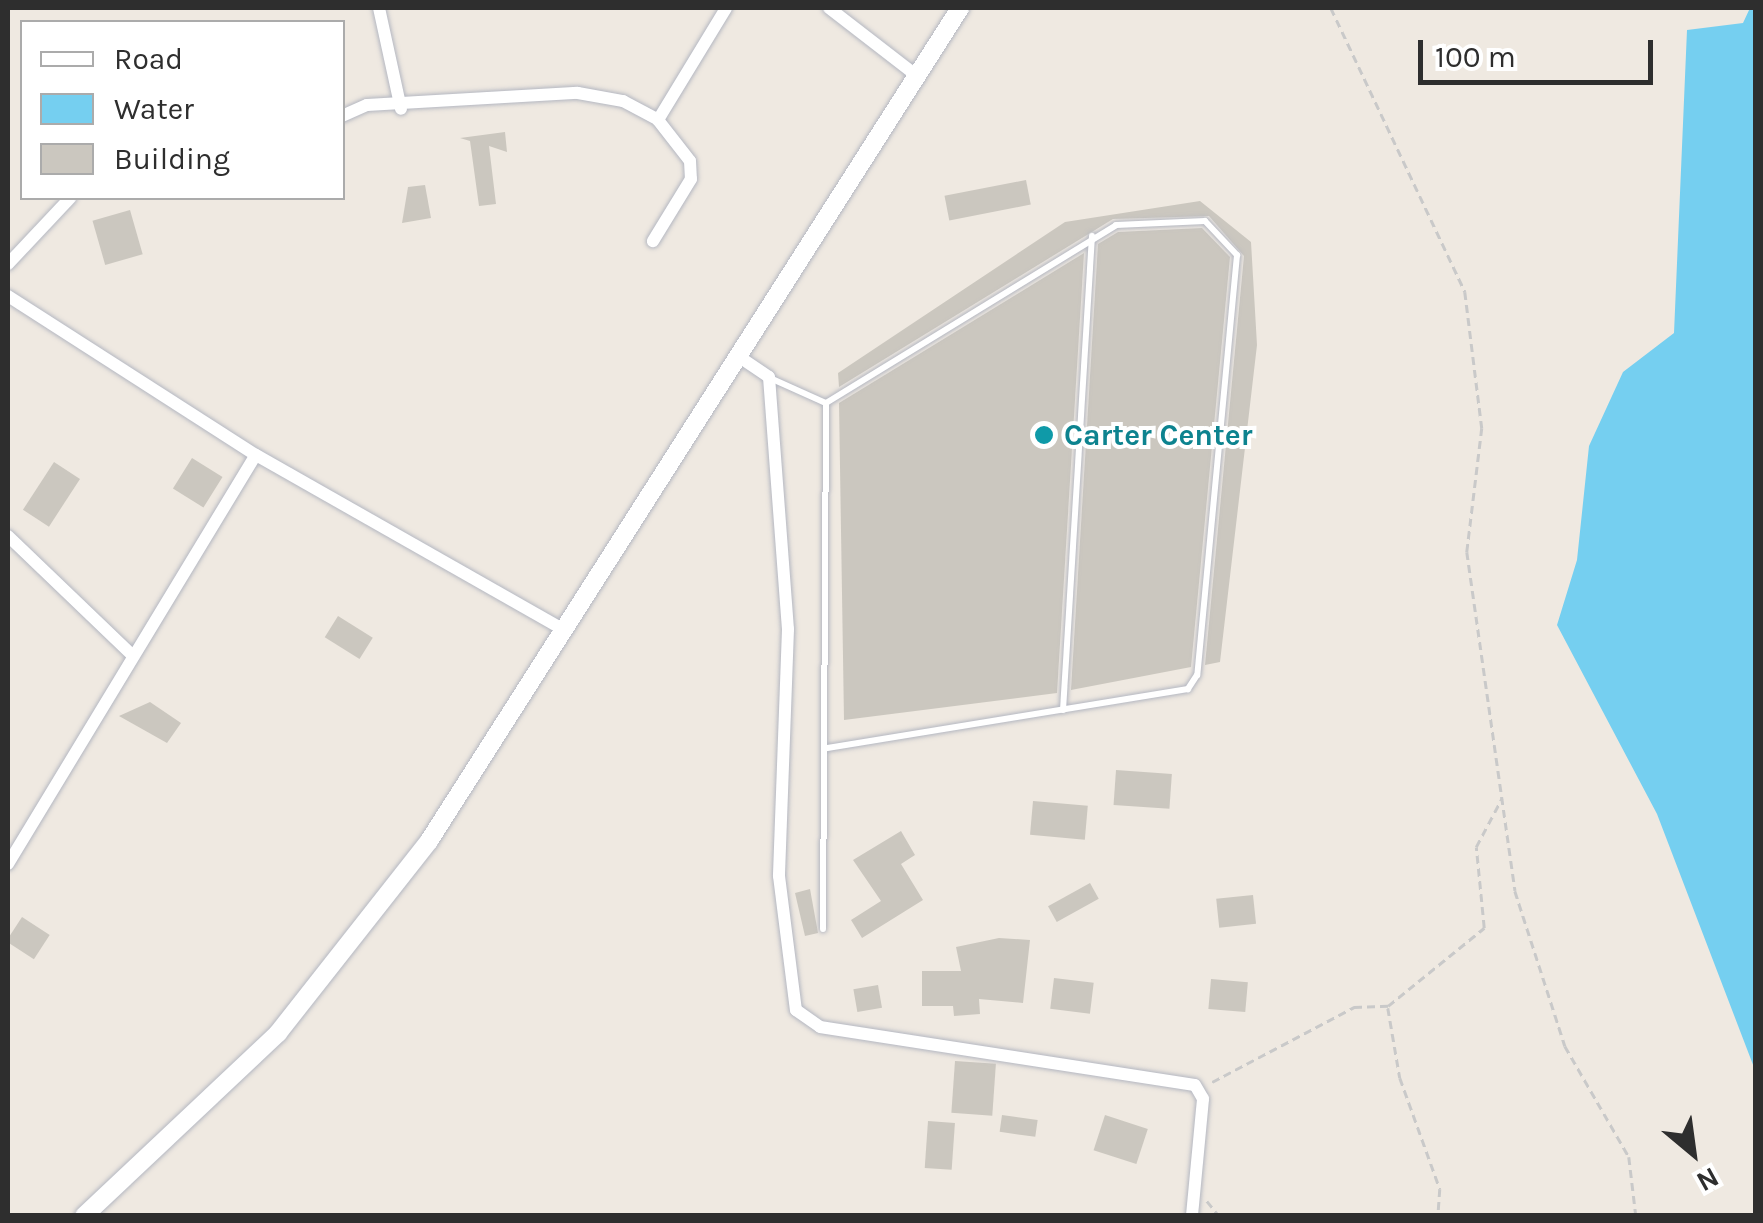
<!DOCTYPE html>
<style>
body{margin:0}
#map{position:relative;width:1763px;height:1223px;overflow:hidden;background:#efe9e1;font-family:Karla,sans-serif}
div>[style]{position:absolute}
.water>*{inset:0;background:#75cff0}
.building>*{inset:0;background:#cbc7bf;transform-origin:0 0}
.path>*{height:2.5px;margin-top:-1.25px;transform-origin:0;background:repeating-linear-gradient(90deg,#c9c9c9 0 8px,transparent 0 13px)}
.roads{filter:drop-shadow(0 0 2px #b4b7c1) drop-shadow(0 0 2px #b4b7c1)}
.lane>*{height:6px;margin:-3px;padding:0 3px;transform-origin:3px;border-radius:3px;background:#fff}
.street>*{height:12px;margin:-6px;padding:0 6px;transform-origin:6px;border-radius:6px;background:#fff}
.secondary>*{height:18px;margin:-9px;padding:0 9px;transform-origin:9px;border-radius:9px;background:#fff}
.dots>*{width:28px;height:28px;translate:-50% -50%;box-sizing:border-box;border:5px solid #fff;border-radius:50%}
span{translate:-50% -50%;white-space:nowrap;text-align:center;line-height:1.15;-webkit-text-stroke:8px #fff;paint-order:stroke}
.culture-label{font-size:30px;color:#0d838f;font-weight:700}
.left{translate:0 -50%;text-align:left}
.frame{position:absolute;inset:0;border:10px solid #2e2e2e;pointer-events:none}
.legend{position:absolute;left:20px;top:20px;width:325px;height:180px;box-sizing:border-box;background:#fff;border:2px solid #ababab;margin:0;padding:12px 18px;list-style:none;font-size:30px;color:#2e2e2e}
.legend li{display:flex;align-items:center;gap:20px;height:50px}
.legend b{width:50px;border:2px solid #ababab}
.north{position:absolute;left:1643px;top:1103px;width:100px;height:100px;-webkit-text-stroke:8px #fff;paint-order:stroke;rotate:151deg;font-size:28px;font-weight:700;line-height:40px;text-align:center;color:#2e2e2e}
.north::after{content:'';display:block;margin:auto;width:35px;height:45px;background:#2e2e2e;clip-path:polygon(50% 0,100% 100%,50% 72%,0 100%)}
.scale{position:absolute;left:1418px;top:40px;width:235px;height:45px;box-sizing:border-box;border:5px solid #2e2e2e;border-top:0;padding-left:12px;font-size:30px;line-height:35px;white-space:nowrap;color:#2e2e2e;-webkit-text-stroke:8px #fff;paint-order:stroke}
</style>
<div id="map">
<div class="water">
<i style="clip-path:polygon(1750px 8px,1756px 8px,1755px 1070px,1657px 814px,1557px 625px,1577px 560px,1589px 446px,1623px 372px,1674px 333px,1687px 30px,1743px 23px)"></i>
</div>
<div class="building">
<i style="clip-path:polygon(505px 132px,507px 152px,489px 146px,496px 204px,479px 206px,470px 141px,460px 138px)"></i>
<i style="left:1026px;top:180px;width:25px;height:83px;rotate:79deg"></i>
<i style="clip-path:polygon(425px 185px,431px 218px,402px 223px,408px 187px)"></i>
<i style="clip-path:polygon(1200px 201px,1251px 242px,1257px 345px,1220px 662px,1205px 665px,1244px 256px,1209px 216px,1113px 219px,839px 387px,838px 373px,1065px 222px)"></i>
<i style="left:130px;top:210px;width:46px;height:39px;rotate:74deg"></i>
<i style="clip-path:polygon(1202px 228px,1230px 257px,1191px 667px,1071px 690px,1098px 244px,1118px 232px)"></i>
<i style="clip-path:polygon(1084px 253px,1057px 693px,844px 720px,839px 403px)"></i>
<i style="left:192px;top:458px;width:36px;height:36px;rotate:32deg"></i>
<i style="left:54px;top:462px;width:31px;height:57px;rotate:33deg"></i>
<i style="left:338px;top:616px;width:41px;height:25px;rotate:32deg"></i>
<i style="clip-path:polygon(150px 702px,181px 723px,167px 743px,119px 716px)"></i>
<i style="left:1116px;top:770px;width:56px;height:35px;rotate:4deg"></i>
<i style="left:1033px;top:801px;width:55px;height:34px;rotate:5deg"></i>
<i style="clip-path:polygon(901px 831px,915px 855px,901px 864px,923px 900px,862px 938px,851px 920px,881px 901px,853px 860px)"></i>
<i style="left:1090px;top:883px;width:18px;height:48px;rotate:61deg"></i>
<i style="clip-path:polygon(810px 889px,818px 933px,805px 936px,795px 893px)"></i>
<i style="left:1253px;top:895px;width:29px;height:37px;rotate:84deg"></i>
<i style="left:22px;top:917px;width:33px;height:29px;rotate:33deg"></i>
<i style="clip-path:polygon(999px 938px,1030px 940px,1023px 1003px,979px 999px,980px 1014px,954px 1016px,953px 1006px,922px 1006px,922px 971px,961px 971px,956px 947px)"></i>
<i style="left:1054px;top:978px;width:40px;height:31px;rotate:7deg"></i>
<i style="left:1211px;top:979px;width:37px;height:30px;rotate:5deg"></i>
<i style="left:878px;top:985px;width:23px;height:25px;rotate:80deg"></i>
<i style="left:955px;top:1061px;width:41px;height:52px;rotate:4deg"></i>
<i style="left:1002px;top:1115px;width:36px;height:17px;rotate:8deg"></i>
<i style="left:1105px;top:1115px;width:45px;height:37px;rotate:18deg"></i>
<i style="left:928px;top:1121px;width:27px;height:47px;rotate:4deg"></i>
</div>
<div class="path">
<i style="left:1331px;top:8px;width:314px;rotate:64.7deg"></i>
<i style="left:1465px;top:292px;width:137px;rotate:82.9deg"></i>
<i style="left:1482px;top:428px;width:125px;rotate:96.9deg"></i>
<i style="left:1467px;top:552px;width:342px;rotate:81.9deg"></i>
<i style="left:1515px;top:891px;width:163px;rotate:72.1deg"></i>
<i style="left:1565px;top:1046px;width:128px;rotate:60deg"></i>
<i style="left:1629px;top:1157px;width:59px;rotate:83.2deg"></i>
<i style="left:1388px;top:1008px;width:71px;rotate:80.3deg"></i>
<i style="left:1400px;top:1078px;width:118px;rotate:70.2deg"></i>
<i style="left:1440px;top:1189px;width:27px;rotate:94deg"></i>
<i style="left:1212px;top:1082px;width:161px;rotate:-27.8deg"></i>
<i style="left:1354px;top:1007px;width:34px;rotate:-2deg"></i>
<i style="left:1388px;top:1006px;width:124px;rotate:-39.1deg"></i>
<i style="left:1484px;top:928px;width:81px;rotate:-95.6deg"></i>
<i style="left:1476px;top:847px;width:55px;rotate:-62deg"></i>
<i style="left:1207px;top:1201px;width:19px;rotate:51deg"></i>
</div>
<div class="roads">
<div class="lane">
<i style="left:770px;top:378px;width:61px;rotate:24.1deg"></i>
<i style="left:826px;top:403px;width:340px;rotate:-31.5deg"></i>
<i style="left:1116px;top:225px;width:89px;rotate:-2.6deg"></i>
<i style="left:1205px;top:221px;width:47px;rotate:46.7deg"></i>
<i style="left:1237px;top:255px;width:422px;rotate:95.4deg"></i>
<i style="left:1197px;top:675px;width:17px;rotate:123deg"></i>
<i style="left:1188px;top:689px;width:367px;rotate:170.7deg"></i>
<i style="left:1063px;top:710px;width:475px;rotate:-86.5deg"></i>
<i style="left:823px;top:929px;width:526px;rotate:-89.67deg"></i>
</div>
<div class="street">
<i style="left:379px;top:8px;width:103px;rotate:77.7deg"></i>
<i style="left:829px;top:8px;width:111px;rotate:37.7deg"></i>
<i style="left:342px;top:116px;width:27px;rotate:-24deg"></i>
<i style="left:367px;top:105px;width:211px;rotate:-3.3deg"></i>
<i style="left:578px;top:93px;width:46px;rotate:10.1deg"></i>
<i style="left:623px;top:101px;width:40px;rotate:28deg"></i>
<i style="left:658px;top:120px;width:52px;rotate:52deg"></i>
<i style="left:690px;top:161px;width:18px;rotate:87deg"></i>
<i style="left:691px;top:179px;width:73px;rotate:121.5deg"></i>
<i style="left:658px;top:120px;width:131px;rotate:-58.7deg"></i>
<i style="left:8px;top:264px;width:91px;rotate:-46.8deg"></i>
<i style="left:8px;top:296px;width:295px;rotate:32.7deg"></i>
<i style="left:256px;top:455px;width:354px;rotate:29.6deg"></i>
<i style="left:738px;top:356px;width:37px;rotate:34deg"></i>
<i style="left:769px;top:377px;width:253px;rotate:85.7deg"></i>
<i style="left:788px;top:629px;width:247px;rotate:92.1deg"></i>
<i style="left:779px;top:876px;width:135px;rotate:82.8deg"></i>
<i style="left:796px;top:1010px;width:29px;rotate:35deg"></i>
<i style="left:820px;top:1027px;width:379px;rotate:8.8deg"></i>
<i style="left:1195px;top:1085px;width:16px;rotate:60deg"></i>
<i style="left:1203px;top:1099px;width:118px;rotate:95.4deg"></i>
<i style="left:8px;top:536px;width:173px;rotate:43.8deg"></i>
<i style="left:8px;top:864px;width:478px;rotate:-58.8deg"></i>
</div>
<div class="secondary">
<i style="left:84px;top:1216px;width:267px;rotate:-43.3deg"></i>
<i style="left:278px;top:1033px;width:244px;rotate:-51.8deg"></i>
<i style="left:429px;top:841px;width:988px;rotate:-57.48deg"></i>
</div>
</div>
<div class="dots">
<i style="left:1044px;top:435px;background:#0f9aa8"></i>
</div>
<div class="culture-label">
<span class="left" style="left:1064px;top:435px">Carter Center</span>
</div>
<div class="frame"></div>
<ul class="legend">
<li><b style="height:12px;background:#fff"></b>Road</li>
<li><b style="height:28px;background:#75cff0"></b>Water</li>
<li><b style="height:28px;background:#cbc7bf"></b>Building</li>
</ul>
<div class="north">N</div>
<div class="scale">100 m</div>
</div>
